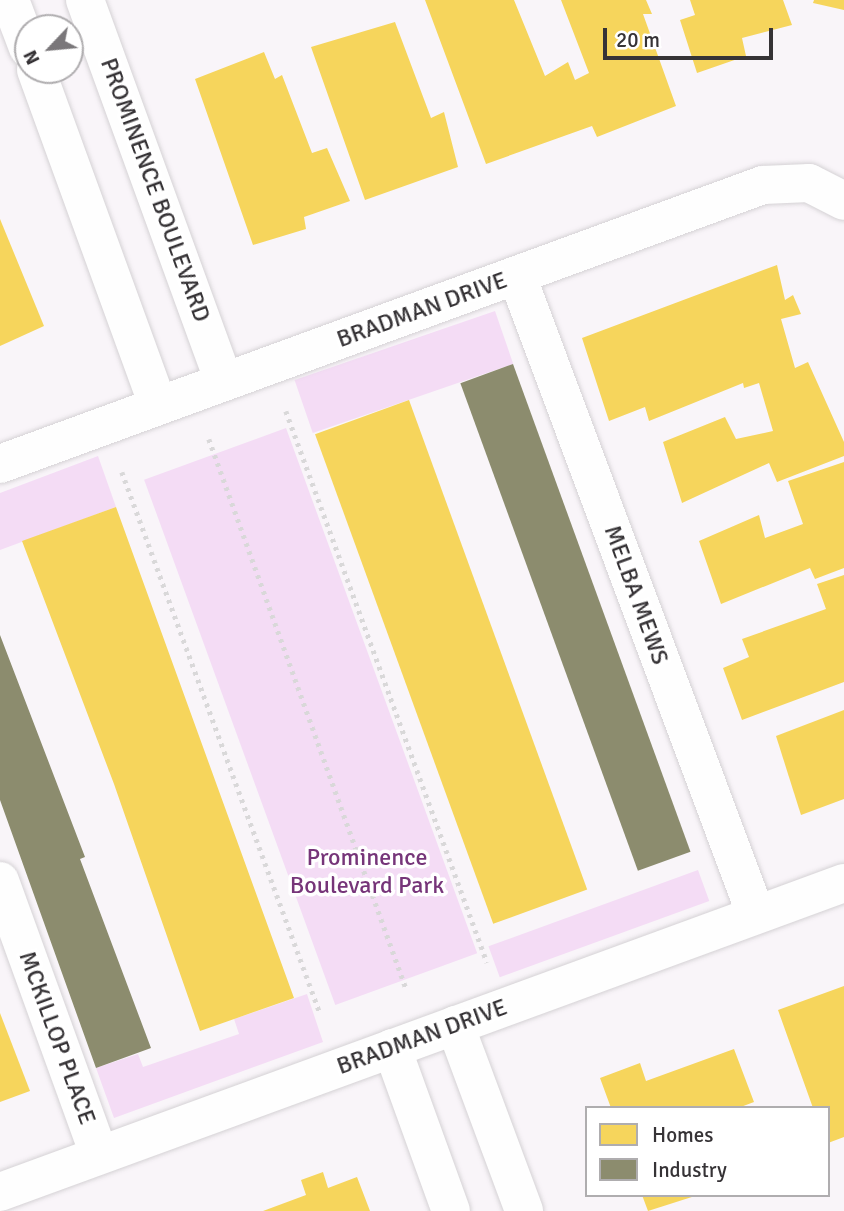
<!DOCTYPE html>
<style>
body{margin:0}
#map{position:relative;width:844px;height:1211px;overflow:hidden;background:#f9f5f9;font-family:Signika,sans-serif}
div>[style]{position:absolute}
.green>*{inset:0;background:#f4dcf5;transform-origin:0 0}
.homes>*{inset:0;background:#f6d55c;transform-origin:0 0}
.industry>*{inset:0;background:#8c8c6e;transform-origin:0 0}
.path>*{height:4.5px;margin-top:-2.25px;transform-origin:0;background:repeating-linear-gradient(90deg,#d9d8d9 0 3.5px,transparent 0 8.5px)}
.roads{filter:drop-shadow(0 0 2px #d5d2d5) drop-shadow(0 0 2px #d5d2d5)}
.minor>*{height:38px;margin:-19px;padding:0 19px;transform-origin:19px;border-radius:19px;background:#fefefe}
span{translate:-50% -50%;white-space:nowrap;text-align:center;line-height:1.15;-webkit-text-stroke:7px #fff;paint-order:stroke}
.street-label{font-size:24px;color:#363336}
.park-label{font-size:24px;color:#763579}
.legend{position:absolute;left:585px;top:1106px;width:245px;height:91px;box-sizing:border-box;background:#fff;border:2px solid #afadaf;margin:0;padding:9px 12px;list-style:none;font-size:21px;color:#363336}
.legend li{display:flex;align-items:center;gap:14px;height:35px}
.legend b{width:35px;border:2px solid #afadaf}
.north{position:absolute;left:14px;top:14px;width:70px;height:70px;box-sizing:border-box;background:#fff;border:2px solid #afadaf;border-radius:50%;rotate:244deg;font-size:19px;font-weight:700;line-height:28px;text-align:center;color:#363336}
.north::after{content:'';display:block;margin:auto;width:24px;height:32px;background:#7a777a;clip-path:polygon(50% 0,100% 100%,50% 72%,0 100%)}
.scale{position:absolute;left:603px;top:28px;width:170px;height:32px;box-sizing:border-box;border:4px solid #363336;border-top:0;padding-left:9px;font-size:21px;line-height:24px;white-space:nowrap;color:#363336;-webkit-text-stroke:5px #fff;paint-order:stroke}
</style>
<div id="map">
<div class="green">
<i style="left:495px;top:311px;width:56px;height:212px;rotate:71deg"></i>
<i style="left:286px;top:428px;width:559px;height:151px;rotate:70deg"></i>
<i style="clip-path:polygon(98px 456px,116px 507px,0 550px,0 493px)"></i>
<i style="left:698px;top:870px;width:33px;height:223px;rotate:70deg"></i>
<i style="clip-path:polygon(307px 994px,323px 1042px,114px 1118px,96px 1068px,138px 1054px,143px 1067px,239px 1034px,234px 1019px)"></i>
</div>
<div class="homes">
<i style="clip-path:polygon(425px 0,514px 0,545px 76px,568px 62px,575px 80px,589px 73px,561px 0,646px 0,652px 14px,643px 14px,676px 106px,597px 137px,592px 126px,486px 164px)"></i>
<i style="clip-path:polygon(690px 0,783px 0,792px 25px,742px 38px,746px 56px,697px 73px,680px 20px,695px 15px)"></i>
<i style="clip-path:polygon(814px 0,844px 0,844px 10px,813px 3px)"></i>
<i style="clip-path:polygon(395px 22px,431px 118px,444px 112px,458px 167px,365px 200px,311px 47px)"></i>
<i style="clip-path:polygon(264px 52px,275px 79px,282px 75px,312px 153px,327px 148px,350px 201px,304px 217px,306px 229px,253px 245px,195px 79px)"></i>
<i style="clip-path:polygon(0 219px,44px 326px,0 346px)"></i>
<i style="clip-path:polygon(777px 265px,785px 300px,793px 295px,801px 314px,781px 319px,795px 368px,808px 362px,844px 442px,844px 456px,777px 482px,769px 463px,682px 503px,663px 442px,725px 417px,736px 439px,773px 431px,759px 383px,744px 388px,743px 383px,649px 421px,645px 407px,609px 421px,582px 338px)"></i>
<i style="left:409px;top:400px;width:521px;height:100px;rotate:70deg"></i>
<i style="clip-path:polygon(844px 462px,844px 568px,815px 579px,810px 568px,721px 604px,699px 541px,759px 515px,765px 538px,803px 524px,788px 481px)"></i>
<i style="clip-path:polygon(116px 507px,294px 998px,200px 1031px,114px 784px,22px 541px)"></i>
<i style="clip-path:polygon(844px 575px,844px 682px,742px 720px,723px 668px,749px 657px,742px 639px,826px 609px,817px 584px)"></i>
<i style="clip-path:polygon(844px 710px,844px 799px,801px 815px,776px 736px)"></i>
<i style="clip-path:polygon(844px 986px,844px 1137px,828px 1143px,828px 1108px,813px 1108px,778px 1010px)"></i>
<i style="clip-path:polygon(0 1013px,30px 1091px,0 1102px)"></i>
<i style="clip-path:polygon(734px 1049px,754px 1102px,738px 1108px,611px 1108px,600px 1078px,640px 1063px,646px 1081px)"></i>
<i style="clip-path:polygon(323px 1172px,328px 1188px,357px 1177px,370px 1211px,263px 1211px,306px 1195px,301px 1180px)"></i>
<i style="clip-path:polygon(642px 1195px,695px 1195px,695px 1196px,648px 1211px)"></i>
</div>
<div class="industry">
<i style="left:513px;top:364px;width:519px;height:56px;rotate:70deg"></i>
<i style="clip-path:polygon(0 635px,85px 857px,80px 859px,151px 1048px,96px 1068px,0 800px)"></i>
</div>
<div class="path">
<i style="left:286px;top:411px;width:587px;rotate:69.96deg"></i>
<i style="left:209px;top:439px;width:586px;rotate:70.27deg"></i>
<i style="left:122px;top:472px;width:576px;rotate:69.9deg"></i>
</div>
<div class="roads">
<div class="minor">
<i style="left:10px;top:0;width:51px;rotate:69.4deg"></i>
<i style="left:85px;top:0;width:406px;rotate:70deg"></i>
<i style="left:36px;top:70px;width:357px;rotate:70deg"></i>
<i style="left:517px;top:276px;width:682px;rotate:69.49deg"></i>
<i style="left:0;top:464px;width:812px;rotate:-20.09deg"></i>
<i style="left:763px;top:185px;width:46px;rotate:-2.5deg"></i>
<i style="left:809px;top:183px;width:39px;rotate:27deg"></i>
<i style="left:0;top:881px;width:291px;rotate:70.1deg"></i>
<i style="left:455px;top:1025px;width:198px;rotate:69.6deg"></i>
<i style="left:392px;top:1048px;width:173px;rotate:70.1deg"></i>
<i style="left:0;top:1192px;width:899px;rotate:-20.11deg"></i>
</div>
</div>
<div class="street-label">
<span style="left:155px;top:190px;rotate:70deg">PROMINENCE BOULEVARD</span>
<span style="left:422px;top:310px;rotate:-20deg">BRADMAN DRIVE</span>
<span style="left:636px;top:595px;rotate:70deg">MELBA MEWS</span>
<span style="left:422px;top:1037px;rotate:-20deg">BRADMAN DRIVE</span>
<span style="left:57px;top:1038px;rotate:70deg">MCKILLOP PLACE</span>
</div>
<div class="park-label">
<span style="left:367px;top:872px">Prominence<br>Boulevard Park</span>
</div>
<ul class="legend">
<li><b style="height:19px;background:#f6d55c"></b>Homes</li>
<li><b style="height:19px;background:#8c8c6e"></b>Industry</li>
</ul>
<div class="north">N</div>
<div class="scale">20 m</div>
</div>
